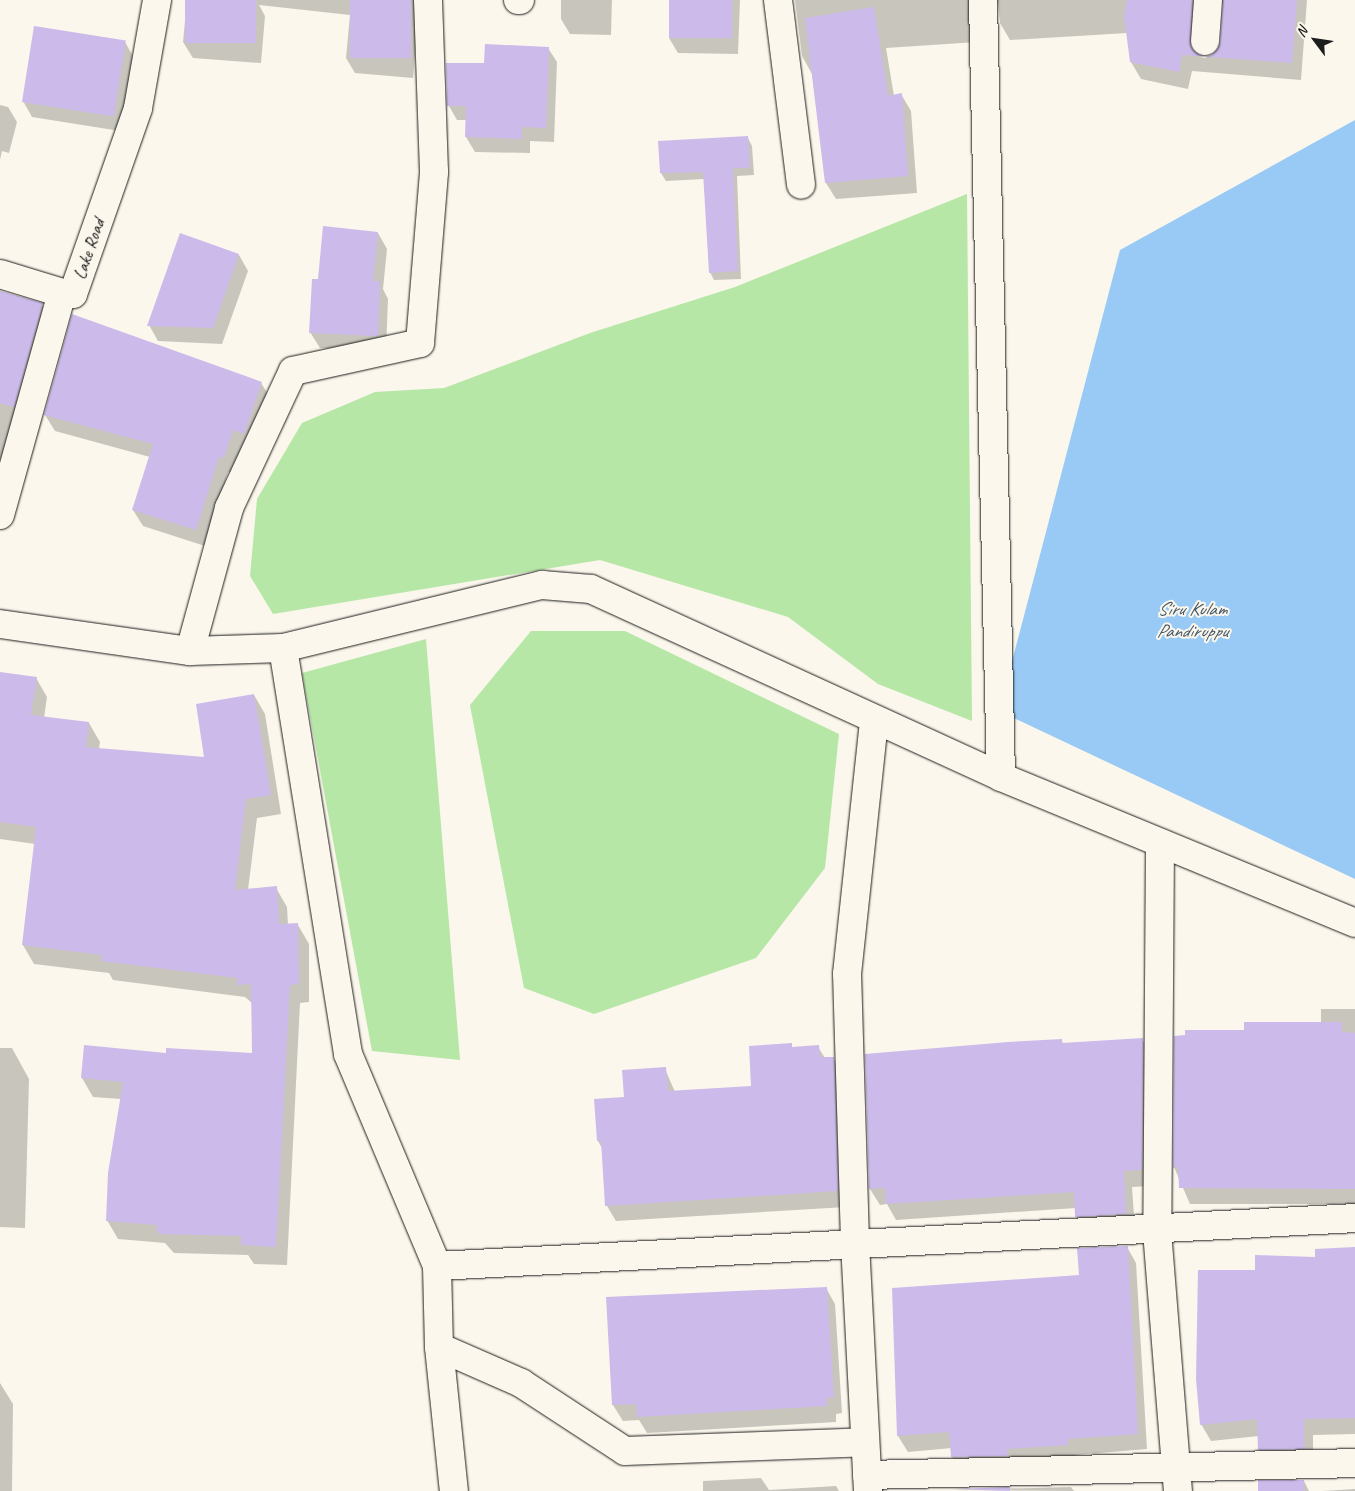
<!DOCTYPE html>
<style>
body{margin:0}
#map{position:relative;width:1355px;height:1491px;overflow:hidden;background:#fbf7ec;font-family:Caveat,sans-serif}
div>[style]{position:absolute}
.green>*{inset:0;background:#b6e7a7}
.water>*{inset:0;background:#98caf5}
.shadow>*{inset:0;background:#0003}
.building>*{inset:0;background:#ccbaeb;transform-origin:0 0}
.roads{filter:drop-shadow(0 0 1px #1c1c1c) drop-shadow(0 0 1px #1c1c1c)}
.minor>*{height:28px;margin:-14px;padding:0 14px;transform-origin:14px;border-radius:14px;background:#fbf7ec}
span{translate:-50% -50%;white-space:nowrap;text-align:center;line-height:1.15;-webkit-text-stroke:4px #fbf7ec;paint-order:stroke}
.street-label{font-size:18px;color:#1c1c1c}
.water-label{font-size:19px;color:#475968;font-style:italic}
.north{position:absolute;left:1290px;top:15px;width:50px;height:50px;-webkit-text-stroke:4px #fbf7ec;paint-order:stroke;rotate:301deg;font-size:14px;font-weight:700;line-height:20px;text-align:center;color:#1c1c1c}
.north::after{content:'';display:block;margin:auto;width:18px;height:22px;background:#1c1c1c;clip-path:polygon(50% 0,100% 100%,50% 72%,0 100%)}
</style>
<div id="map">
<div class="green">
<i style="clip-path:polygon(967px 194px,972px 721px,878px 684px,788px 617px,600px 560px,273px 614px,250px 576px,257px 499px,302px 423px,375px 392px,444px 388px,590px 333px,735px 287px)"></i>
<i style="clip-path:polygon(531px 631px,625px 631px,839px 734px,825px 868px,756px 958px,594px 1014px,524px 988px,470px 705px)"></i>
<i style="clip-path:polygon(426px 639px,460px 1060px,372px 1051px,302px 673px)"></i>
</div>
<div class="water">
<i style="clip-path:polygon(1355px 120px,1355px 879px,999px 711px,1120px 250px)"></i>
</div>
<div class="shadow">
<i style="clip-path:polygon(187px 0,420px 0,413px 78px,355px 73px,346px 58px,350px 15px,259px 5px,265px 16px,261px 63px,193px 58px,183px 42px)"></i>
<i style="clip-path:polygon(561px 0,612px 0,611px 35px,570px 34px,561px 19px)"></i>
<i style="clip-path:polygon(671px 0,740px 0,738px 54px,678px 53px,669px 38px)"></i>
<i style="clip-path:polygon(evenodd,795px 0,1307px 0,1301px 80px,1192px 71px,1188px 89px,1141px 79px,1131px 62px,1127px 33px,1010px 40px,1000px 23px,998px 3px,985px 3px,977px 42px,886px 48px,894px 96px,901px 94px,911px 111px,917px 193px,836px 199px,826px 183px,812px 74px,802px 56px,795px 0,1211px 2px,1225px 4px,1222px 43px,1213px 56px,1204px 58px,1197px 56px,1185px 35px,1199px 54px,1202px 16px,1211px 2px)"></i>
<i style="clip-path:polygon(125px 42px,134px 58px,120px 131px,32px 117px,23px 101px)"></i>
<i style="clip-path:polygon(548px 48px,557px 62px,554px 142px,530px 141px,530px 153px,475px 152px,466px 137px,467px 120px,457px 120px,449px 106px,485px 64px)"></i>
<i style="clip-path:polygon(0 105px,8px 107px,17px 122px,9px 153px,2px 151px,0 160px)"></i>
<i style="clip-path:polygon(748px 138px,752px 146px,754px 175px,737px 176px,741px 279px,714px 280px,710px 272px,704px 179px,666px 181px,661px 173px,660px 142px)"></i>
<i style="clip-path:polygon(378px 233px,387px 249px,383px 289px,388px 299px,386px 351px,320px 348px,310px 332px)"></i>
<i style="clip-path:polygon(239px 255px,248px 271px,222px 344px,158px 341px,149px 325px)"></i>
<i style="clip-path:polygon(0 293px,42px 305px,51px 319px,0 471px)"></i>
<i style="clip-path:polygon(261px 383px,271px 399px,253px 449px,242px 446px,233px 474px,228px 472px,205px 546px,143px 526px,133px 510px,150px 457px,55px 431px,45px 415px)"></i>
<i style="clip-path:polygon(0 676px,36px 678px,47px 697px,44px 718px,89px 723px,100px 742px,99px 749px,205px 758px,254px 695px,265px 714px,281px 814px,257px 818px,248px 890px,276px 888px,287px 907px,288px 925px,298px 925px,309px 944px,309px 1002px,300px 1003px,287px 1265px,254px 1264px,248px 1255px,174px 1253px,165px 1243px,118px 1239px,107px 1220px,121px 1099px,93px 1097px,82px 1078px,167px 1055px,253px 1054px,252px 1003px,245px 997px,113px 980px,109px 973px,34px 964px,23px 945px,35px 844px,0 839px)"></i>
<i style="clip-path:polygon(1321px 1009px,1355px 1009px,1355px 1204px,1190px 1204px,1174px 1167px,1245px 1031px,1321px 1023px)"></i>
<i style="clip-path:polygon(1142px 1039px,1151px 1055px,1150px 1186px,1132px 1187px,1135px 1230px,1086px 1233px,1076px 1217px,1076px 1208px,896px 1220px,887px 1204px,880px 1205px,870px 1189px,1061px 1040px,1064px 1044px)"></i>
<i style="clip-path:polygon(751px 1047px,818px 1047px,825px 1058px,833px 1058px,842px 1074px,846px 1207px,616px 1221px,607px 1206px,603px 1150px,598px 1141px,625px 1098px,665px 1069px,675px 1092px,753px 1087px)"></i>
<i style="clip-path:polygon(0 1048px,12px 1048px,29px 1079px,25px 1228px,0 1227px)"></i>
<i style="clip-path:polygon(1127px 1247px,1136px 1263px,1147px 1449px,1076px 1455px,1078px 1470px,961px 1473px,952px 1457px,952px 1448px,908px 1452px,898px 1436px,1080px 1276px)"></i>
<i style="clip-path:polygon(1355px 1248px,1355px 1434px,1313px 1435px,1313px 1465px,1268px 1466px,1259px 1449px,1259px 1436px,1211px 1441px,1201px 1424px,1256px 1271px)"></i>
<i style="clip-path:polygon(826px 1288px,835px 1304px,842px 1413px,836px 1414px,836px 1422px,647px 1433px,639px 1420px,623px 1421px,613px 1405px)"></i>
<i style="clip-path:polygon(0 1383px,13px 1404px,12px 1491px,0 1491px)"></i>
<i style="clip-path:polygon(761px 1478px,769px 1490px,836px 1486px,839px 1491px,703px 1491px,703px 1481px)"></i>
<i style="clip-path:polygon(1304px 1481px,1309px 1491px,1259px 1491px)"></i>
<i style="clip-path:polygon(1071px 1487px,1074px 1491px,954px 1490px)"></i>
<i style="clip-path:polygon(1355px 1489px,1355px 1491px,1322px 1491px)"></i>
</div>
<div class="building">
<i style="left:185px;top:0;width:71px;height:43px"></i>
<i style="left:350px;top:0;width:61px;height:58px"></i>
<i style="left:669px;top:0;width:63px;height:38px"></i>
<i style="clip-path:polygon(1127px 0,1192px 0,1191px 47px,1204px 57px,1212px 55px,1220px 43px,1223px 0,1297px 0,1292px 63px,1182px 55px,1179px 72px,1130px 62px,1124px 16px)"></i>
<i style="clip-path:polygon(874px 7px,888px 96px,902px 93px,908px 176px,825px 183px,805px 18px)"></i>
<i style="left:34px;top:26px;width:93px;height:77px;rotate:9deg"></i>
<i style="clip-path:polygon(485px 44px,549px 47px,546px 128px,522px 127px,522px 139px,465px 137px,466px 106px,447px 106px,446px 63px,484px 63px)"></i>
<i style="clip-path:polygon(748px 136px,750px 168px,733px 168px,738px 271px,709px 273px,703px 172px,660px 173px,658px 141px)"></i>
<i style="clip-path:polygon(323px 226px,378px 232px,373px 281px,380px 281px,378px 336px,309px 333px,312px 279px,318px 279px)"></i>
<i style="clip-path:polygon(180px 233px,239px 254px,213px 328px,147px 326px)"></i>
<i style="clip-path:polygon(0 291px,43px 303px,14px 407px,0 403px)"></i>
<i style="clip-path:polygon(72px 314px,262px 382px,244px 434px,233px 430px,224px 458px,219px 457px,196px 530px,132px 510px,153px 444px,44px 415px)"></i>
<i style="clip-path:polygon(0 672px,37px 677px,31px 715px,89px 722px,86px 747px,204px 757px,196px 704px,254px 694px,271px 795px,246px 799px,235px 890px,277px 886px,279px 924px,298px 923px,299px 984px,290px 985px,276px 1247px,241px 1245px,241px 1236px,162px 1234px,157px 1232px,157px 1225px,106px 1221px,108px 1173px,123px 1082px,81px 1078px,84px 1045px,166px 1053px,166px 1048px,252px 1053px,251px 984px,237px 985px,237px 978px,101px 961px,102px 955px,22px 945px,36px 827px,0 822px)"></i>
<i style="clip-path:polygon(1244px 1022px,1342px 1022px,1342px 1032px,1355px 1033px,1355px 1189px,1179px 1188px,1178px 1167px,1173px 1168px,1174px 1036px,1185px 1035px,1185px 1030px,1244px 1030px)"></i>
<i style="clip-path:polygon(1143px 1038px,1142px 1170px,1124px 1171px,1126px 1214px,1075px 1217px,1074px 1192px,886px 1204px,885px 1188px,869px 1189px,865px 1054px,1008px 1042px,1062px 1039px,1062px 1043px)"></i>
<i style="clip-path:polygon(792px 1043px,792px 1047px,819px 1045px,820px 1057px,834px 1057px,838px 1191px,605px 1206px,601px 1141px,597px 1141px,594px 1099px,624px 1097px,622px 1070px,666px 1067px,668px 1091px,751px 1086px,749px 1046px)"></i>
<i style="clip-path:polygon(1128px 1246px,1138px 1434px,1068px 1439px,1068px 1445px,1007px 1449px,1008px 1456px,951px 1457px,949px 1432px,897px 1436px,892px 1288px,1079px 1275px,1077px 1248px)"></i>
<i style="clip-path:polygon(1355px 1247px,1355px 1418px,1304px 1419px,1304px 1449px,1258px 1450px,1257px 1419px,1200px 1425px,1196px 1379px,1198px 1270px,1255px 1270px,1255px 1255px,1315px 1257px,1315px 1249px)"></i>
<i style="clip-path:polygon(827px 1287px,834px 1397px,827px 1398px,827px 1406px,637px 1417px,636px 1404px,612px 1405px,606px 1297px)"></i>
<i style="left:1304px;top:1480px;width:11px;height:46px;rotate:90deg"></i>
<i style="clip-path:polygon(1010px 1487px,1010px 1491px,953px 1489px)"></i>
</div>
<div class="roads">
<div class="minor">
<i style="left:518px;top:0;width:2px"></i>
<i style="left:778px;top:0;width:186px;rotate:82.9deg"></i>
<i style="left:1205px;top:41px;width:41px;rotate:-85.8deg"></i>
<i style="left:0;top:274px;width:65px;rotate:17deg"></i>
<i style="left:0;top:515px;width:230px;rotate:-74.4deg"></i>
<i style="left:62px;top:293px;width:11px;rotate:5deg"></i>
<i style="left:73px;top:294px;width:197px;rotate:-70.7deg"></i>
<i style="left:138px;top:108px;width:110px;rotate:-80deg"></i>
<i style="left:0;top:624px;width:192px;rotate:8.1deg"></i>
<i style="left:190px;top:651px;width:93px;rotate:-1.8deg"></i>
<i style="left:283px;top:648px;width:267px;rotate:-13.7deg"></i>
<i style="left:542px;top:585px;width:49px;rotate:4.7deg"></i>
<i style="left:591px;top:589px;width:451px;rotate:24.6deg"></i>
<i style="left:1001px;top:777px;width:777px;rotate:-91.33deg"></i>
<i style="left:283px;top:648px;width:411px;rotate:80.9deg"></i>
<i style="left:348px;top:1054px;width:230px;rotate:67.2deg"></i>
<i style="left:437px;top:1266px;width:81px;rotate:88.6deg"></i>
<i style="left:439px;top:1347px;width:145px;rotate:84.1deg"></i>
<i style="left:190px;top:651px;width:148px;rotate:-74.7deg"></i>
<i style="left:229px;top:508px;width:151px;rotate:-65deg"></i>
<i style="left:293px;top:371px;width:130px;rotate:-12.4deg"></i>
<i style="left:420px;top:343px;width:172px;rotate:-85.3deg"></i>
<i style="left:434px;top:172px;width:172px;rotate:-92deg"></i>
<i style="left:1001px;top:777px;width:383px;rotate:22.4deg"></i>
<i style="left:1160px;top:843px;width:388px;rotate:90.4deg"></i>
<i style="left:1157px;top:1231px;width:261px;rotate:85.4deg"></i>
<i style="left:437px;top:1266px;width:919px;rotate:-2.99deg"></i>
<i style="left:439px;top:1347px;width:90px;rotate:23.7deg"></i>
<i style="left:521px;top:1383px;width:124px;rotate:33.2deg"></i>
<i style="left:625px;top:1451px;width:240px;rotate:-2.1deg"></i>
<i style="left:867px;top:1475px;width:488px;rotate:-1.4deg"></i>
<i style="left:868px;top:1491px;width:249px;rotate:-93deg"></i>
<i style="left:855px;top:1242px;width:268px;rotate:-91.7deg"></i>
<i style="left:847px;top:974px;width:255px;rotate:-83.9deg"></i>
</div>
</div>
<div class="street-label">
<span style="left:89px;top:249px;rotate:-71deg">Lake Road</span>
</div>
<div class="water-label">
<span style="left:1192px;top:621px">Siru Kulam<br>Pandiruppu</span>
</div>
<div class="north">N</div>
</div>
